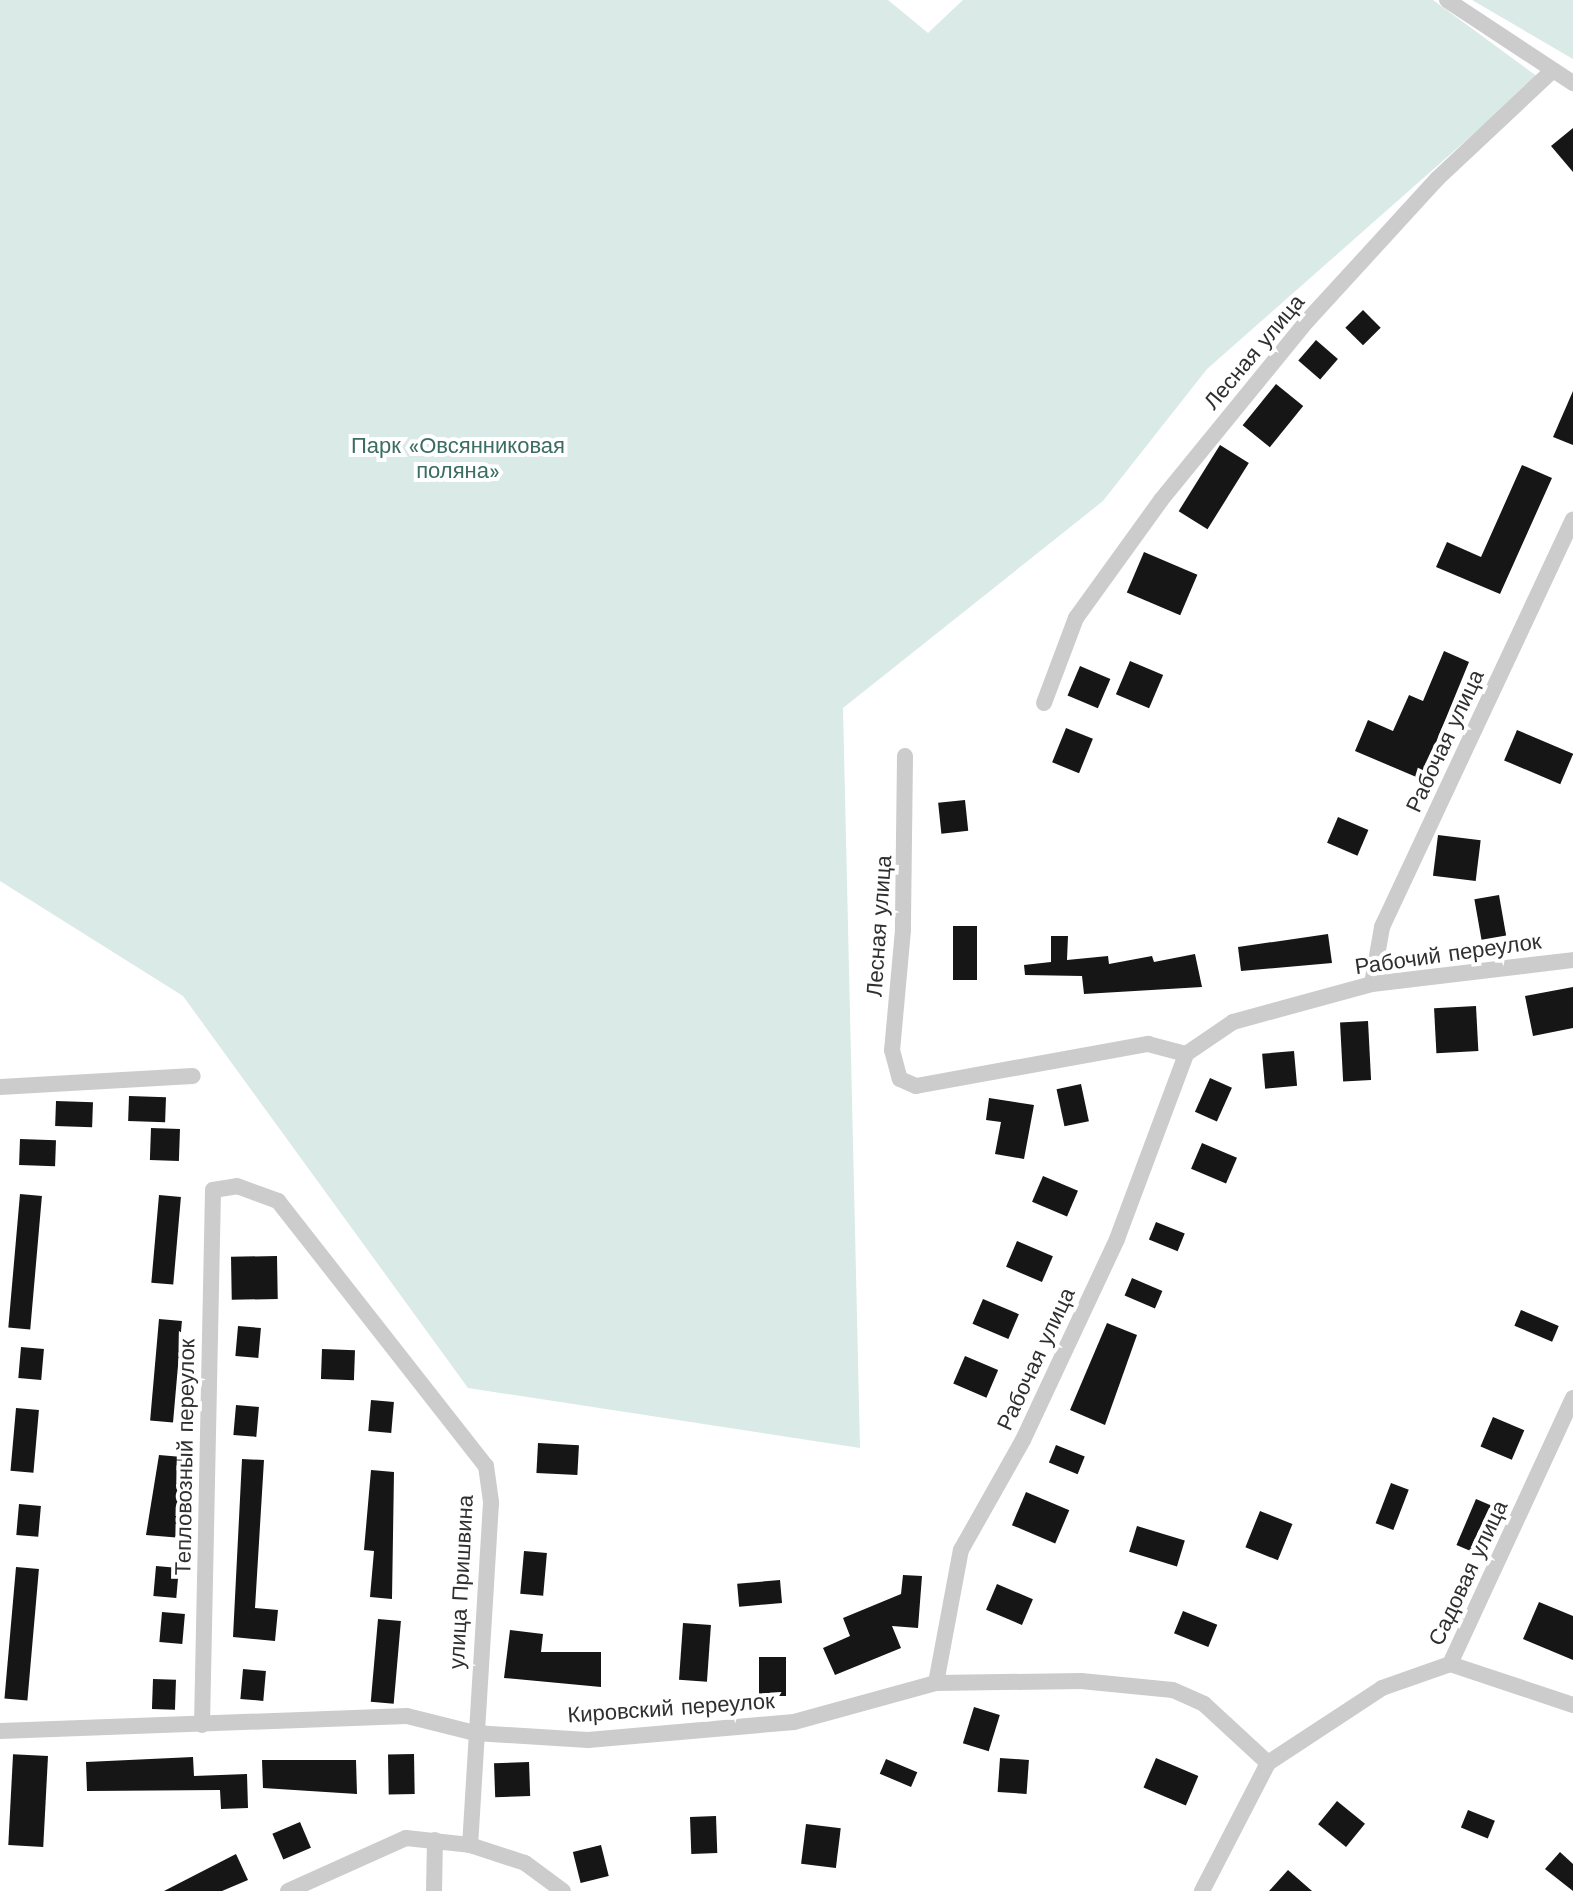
<!DOCTYPE html>
<meta charset="utf-8">
<style>
body{margin:0}
#map{position:relative;width:1573px;height:1891px;overflow:hidden;background:#fff;font-family:"Work Sans",sans-serif}
div>[style]{position:absolute}
.green>*{inset:0;background:#daeae6}
.building>*{inset:0;background:#161616;transform-origin:0 0}
.minor>*{height:16px;margin:-8px;padding:0 8px;transform-origin:8px;border-radius:8px;background:#ccc}
span{translate:-50% -50%;white-space:nowrap;text-align:center;line-height:1.15;-webkit-text-stroke:8px #fff;paint-order:stroke}
.street-label{font-size:22px;color:#2f2f2f}
.park-label{font-size:22px;color:#3b6d63}
</style>
<div id="map">
<div class="green">
<i style="clip-path:polygon(0 0,888px 0,928px 33px,963px 0,1433px 0,1538px 77px,1207px 369px,1103px 501px,843px 708px,860px 1448px,468px 1388px,183px 996px,0 881px)"></i>
<i style="clip-path:polygon(1472px 0,1573px 0,1573px 59px)"></i>
</div>
<div class="building">
<i style="clip-path:polygon(1573px 128px,1573px 172px,1551px 146px)"></i>
<i style="left:1363px;top:310px;width:25px;height:25px;rotate:45deg"></i>
<i style="left:1316px;top:340px;width:29px;height:27px;rotate:41deg"></i>
<i style="left:1276px;top:384px;width:35px;height:53px;rotate:39deg"></i>
<i style="clip-path:polygon(1573px 391px,1573px 445px,1553px 437px)"></i>
<i style="left:1220px;top:445px;width:34px;height:78px;rotate:32deg"></i>
<i style="clip-path:polygon(1522px 465px,1552px 478px,1500px 594px,1436px 567px,1447px 542px,1481px 557px)"></i>
<i style="left:1144px;top:552px;width:58px;height:44px;rotate:23deg"></i>
<i style="clip-path:polygon(1444px 651px,1469px 662px,1421px 779px,1355px 751px,1368px 720px,1393px 731px,1409px 695px,1423px 701px)"></i>
<i style="left:1130px;top:661px;width:36px;height:36px;rotate:23deg"></i>
<i style="left:1080px;top:666px;width:33px;height:32px;rotate:23deg"></i>
<i style="left:1066px;top:728px;width:29px;height:37px;rotate:22deg"></i>
<i style="left:1517px;top:730px;width:61px;height:33px;rotate:23deg"></i>
<i style="left:965px;top:800px;width:31px;height:27px;rotate:84deg"></i>
<i style="left:1338px;top:817px;width:33px;height:28px;rotate:23deg"></i>
<i style="left:1438px;top:835px;width:43px;height:41px;rotate:7deg"></i>
<i style="left:1499px;top:895px;width:41px;height:25px;rotate:80deg"></i>
<i style="left:953px;top:926px;width:24px;height:54px"></i>
<i style="clip-path:polygon(1328px 934px,1332px 963px,1241px 971px,1238px 947px)"></i>
<i style="clip-path:polygon(1051px 936px,1068px 936px,1067px 960px,1108px 956px,1109px 964px,1152px 956px,1154px 962px,1195px 954px,1202px 987px,1084px 994px,1082px 976px,1025px 975px,1024px 965px,1051px 962px)"></i>
<i style="clip-path:polygon(1573px 987px,1573px 1028px,1533px 1036px,1525px 996px)"></i>
<i style="left:1476px;top:1006px;width:45px;height:42px;rotate:87deg"></i>
<i style="left:1368px;top:1021px;width:59px;height:28px;rotate:87deg"></i>
<i style="left:1294px;top:1051px;width:35px;height:32px;rotate:85deg"></i>
<i style="left:1210px;top:1078px;width:24px;height:37px;rotate:24deg"></i>
<i style="left:1081px;top:1084px;width:38px;height:25px;rotate:78deg"></i>
<i style="left:129px;top:1096px;width:37px;height:25px;rotate:2deg"></i>
<i style="clip-path:polygon(989px 1098px,1034px 1105px,1024px 1159px,995px 1154px,1001px 1122px,986px 1120px)"></i>
<i style="left:56px;top:1101px;width:37px;height:25px;rotate:2deg"></i>
<i style="left:151px;top:1128px;width:29px;height:32px;rotate:2deg"></i>
<i style="left:20px;top:1139px;width:36px;height:26px;rotate:2deg"></i>
<i style="left:1202px;top:1143px;width:38px;height:28px;rotate:23deg"></i>
<i style="left:1043px;top:1176px;width:38px;height:28px;rotate:23deg"></i>
<i style="left:20px;top:1194px;width:22px;height:134px;rotate:5deg"></i>
<i style="left:159px;top:1195px;width:22px;height:88px;rotate:5deg"></i>
<i style="left:1156px;top:1222px;width:31px;height:19px;rotate:22deg"></i>
<i style="left:1017px;top:1241px;width:39px;height:28px;rotate:23deg"></i>
<i style="left:277px;top:1256px;width:43px;height:46px;rotate:89deg"></i>
<i style="left:1132px;top:1278px;width:33px;height:19px;rotate:23deg"></i>
<i style="left:983px;top:1299px;width:39px;height:27px;rotate:23deg"></i>
<i style="left:1521px;top:1310px;width:41px;height:17px;rotate:23deg"></i>
<i style="left:159px;top:1319px;width:23px;height:102px;rotate:5deg"></i>
<i style="clip-path:polygon(1107px 1323px,1137px 1335px,1105px 1425px,1070px 1410px)"></i>
<i style="left:238px;top:1326px;width:23px;height:30px;rotate:5deg"></i>
<i style="left:21px;top:1347px;width:23px;height:31px;rotate:5deg"></i>
<i style="left:322px;top:1349px;width:33px;height:30px;rotate:2deg"></i>
<i style="left:965px;top:1356px;width:36px;height:30px;rotate:23deg"></i>
<i style="left:371px;top:1400px;width:23px;height:31px;rotate:5deg"></i>
<i style="left:236px;top:1405px;width:23px;height:30px;rotate:5deg"></i>
<i style="left:16px;top:1408px;width:23px;height:63px;rotate:5deg"></i>
<i style="left:1493px;top:1417px;width:34px;height:32px;rotate:23deg"></i>
<i style="left:538px;top:1443px;width:41px;height:30px;rotate:3deg"></i>
<i style="left:1056px;top:1445px;width:31px;height:19px;rotate:22deg"></i>
<i style="clip-path:polygon(159px 1455px,182px 1457px,182px 1538px,146px 1535px)"></i>
<i style="clip-path:polygon(242px 1459px,264px 1460px,255px 1608px,278px 1610px,275px 1641px,233px 1637px)"></i>
<i style="clip-path:polygon(371px 1470px,394px 1472px,392px 1599px,370px 1597px,374px 1551px,364px 1550px)"></i>
<i style="left:1391px;top:1483px;width:19px;height:43px;rotate:21deg"></i>
<i style="left:1026px;top:1492px;width:47px;height:36px;rotate:23deg"></i>
<i style="left:1476px;top:1499px;width:23px;height:50px;rotate:23deg"></i>
<i style="left:19px;top:1504px;width:22px;height:31px;rotate:5deg"></i>
<i style="left:1260px;top:1511px;width:35px;height:39px;rotate:22deg"></i>
<i style="left:1137px;top:1526px;width:50px;height:27px;rotate:17deg"></i>
<i style="left:524px;top:1551px;width:23px;height:43px;rotate:5deg"></i>
<i style="left:156px;top:1566px;width:23px;height:30px;rotate:5deg"></i>
<i style="left:16px;top:1567px;width:23px;height:132px;rotate:5deg"></i>
<i style="clip-path:polygon(903px 1575px,922px 1576px,918px 1628px,892px 1626px,901px 1648px,835px 1675px,823px 1648px,850px 1636px,843px 1618px,901px 1594px)"></i>
<i style="left:780px;top:1580px;width:23px;height:43px;rotate:85deg"></i>
<i style="left:997px;top:1584px;width:39px;height:28px;rotate:23deg"></i>
<i style="clip-path:polygon(1539px 1602px,1573px 1616px,1573px 1660px,1523px 1639px)"></i>
<i style="left:1183px;top:1611px;width:37px;height:24px;rotate:22deg"></i>
<i style="left:162px;top:1612px;width:23px;height:30px;rotate:5deg"></i>
<i style="left:378px;top:1619px;width:23px;height:83px;rotate:5deg"></i>
<i style="left:683px;top:1623px;width:28px;height:57px;rotate:4deg"></i>
<i style="clip-path:polygon(510px 1630px,543px 1634px,541px 1652px,601px 1652px,601px 1687px,504px 1678px)"></i>
<i style="left:759px;top:1657px;width:27px;height:39px"></i>
<i style="left:243px;top:1669px;width:23px;height:30px;rotate:5deg"></i>
<i style="left:153px;top:1679px;width:23px;height:30px;rotate:2deg"></i>
<i style="left:974px;top:1707px;width:27px;height:38px;rotate:17deg"></i>
<i style="left:414px;top:1754px;width:40px;height:26px;rotate:89deg"></i>
<i style="left:48px;top:1756px;width:91px;height:35px;rotate:93deg"></i>
<i style="clip-path:polygon(193px 1757px,194px 1776px,247px 1774px,248px 1808px,221px 1809px,220px 1790px,87px 1791px,86px 1762px)"></i>
<i style="left:1000px;top:1758px;width:29px;height:34px;rotate:4deg"></i>
<i style="left:1156px;top:1758px;width:46px;height:32px;rotate:23deg"></i>
<i style="left:886px;top:1759px;width:34px;height:16px;rotate:23deg"></i>
<i style="clip-path:polygon(262px 1760px,356px 1760px,357px 1794px,263px 1788px)"></i>
<i style="left:529px;top:1762px;width:34px;height:35px;rotate:88deg"></i>
<i style="left:1337px;top:1801px;width:36px;height:30px;rotate:39deg"></i>
<i style="left:1468px;top:1810px;width:29px;height:19px;rotate:22deg"></i>
<i style="left:716px;top:1816px;width:37px;height:26px;rotate:88deg"></i>
<i style="left:300px;top:1822px;width:28px;height:30px;rotate:67deg"></i>
<i style="left:806px;top:1824px;width:35px;height:40px;rotate:7deg"></i>
<i style="left:601px;top:1845px;width:32px;height:29px;rotate:76deg"></i>
<i style="clip-path:polygon(1560px 1852px,1573px 1864px,1573px 1891px,1545px 1869px)"></i>
<i style="clip-path:polygon(236px 1854px,248px 1880px,222px 1891px,164px 1891px)"></i>
<i style="clip-path:polygon(1288px 1870px,1312px 1891px,1269px 1891px)"></i>
</div>
<div class="minor">
<i style="left:1447px;top:0;width:151px;rotate:33.4deg"></i>
<i style="left:1044px;top:703px;width:91px;rotate:-69.4deg"></i>
<i style="left:1076px;top:618px;width:145px;rotate:-54.2deg"></i>
<i style="left:1161px;top:500px;width:231px;rotate:-50.8deg"></i>
<i style="left:1307px;top:321px;width:193px;rotate:-47.5deg"></i>
<i style="left:1437px;top:179px;width:159px;rotate:-43.2deg"></i>
<i style="left:905px;top:756px;width:174px;rotate:90.7deg"></i>
<i style="left:903px;top:930px;width:121px;rotate:95.2deg"></i>
<i style="left:892px;top:1050px;width:30px;rotate:75deg"></i>
<i style="left:900px;top:1079px;width:17px;rotate:24deg"></i>
<i style="left:916px;top:1086px;width:236px;rotate:-10.3deg"></i>
<i style="left:1148px;top:1044px;width:39px;rotate:15deg"></i>
<i style="left:1186px;top:1054px;width:57px;rotate:-34.2deg"></i>
<i style="left:1233px;top:1022px;width:144px;rotate:-15.3deg"></i>
<i style="left:1372px;top:984px;width:202px;rotate:-6.8deg"></i>
<i style="left:1372px;top:984px;width:58px;rotate:-80deg"></i>
<i style="left:1382px;top:927px;width:450px;rotate:-64.9deg"></i>
<i style="left:0;top:1087px;width:193px;rotate:-3.3deg"></i>
<i style="left:1450px;top:1664px;width:130px;rotate:18.4deg"></i>
<i style="left:936px;top:1683px;width:135px;rotate:-79.4deg"></i>
<i style="left:961px;top:1550px;width:126px;rotate:-60.6deg"></i>
<i style="left:1023px;top:1440px;width:222px;rotate:-64.9deg"></i>
<i style="left:1117px;top:1239px;width:197px;rotate:-69.5deg"></i>
<i style="left:202px;top:1725px;width:535px;rotate:-88.82deg"></i>
<i style="left:213px;top:1190px;width:24px;rotate:-9deg"></i>
<i style="left:237px;top:1186px;width:44px;rotate:20.1deg"></i>
<i style="left:278px;top:1201px;width:337px;rotate:51.9deg"></i>
<i style="left:486px;top:1466px;width:37px;rotate:82deg"></i>
<i style="left:491px;top:1503px;width:343px;rotate:93.5deg"></i>
<i style="left:0;top:1731px;width:407px;rotate:-2.1deg"></i>
<i style="left:407px;top:1716px;width:70px;rotate:14deg"></i>
<i style="left:475px;top:1733px;width:113px;rotate:3.5deg"></i>
<i style="left:588px;top:1740px;width:207px;rotate:-5deg"></i>
<i style="left:794px;top:1722px;width:147px;rotate:-15.4deg"></i>
<i style="left:936px;top:1683px;width:145px;rotate:-0.8deg"></i>
<i style="left:1081px;top:1681px;width:92px;rotate:5.6deg"></i>
<i style="left:1173px;top:1690px;width:34px;rotate:24deg"></i>
<i style="left:1204px;top:1704px;width:87px;rotate:42.7deg"></i>
<i style="left:288px;top:1891px;width:129px;rotate:-24.2deg"></i>
<i style="left:406px;top:1838px;width:64px;rotate:6.2deg"></i>
<i style="left:470px;top:1845px;width:58px;rotate:18.1deg"></i>
<i style="left:525px;top:1863px;width:47px;rotate:36.4deg"></i>
<i style="left:434px;top:1891px;width:51px;rotate:-88.9deg"></i>
<i style="left:1202px;top:1891px;width:144px;rotate:-62.7deg"></i>
<i style="left:1268px;top:1763px;width:136px;rotate:-33.3deg"></i>
<i style="left:1382px;top:1688px;width:72px;rotate:-19.4deg"></i>
<i style="left:1450px;top:1664px;width:293px;rotate:-65.2deg"></i>
</div>
<div class="street-label">
<span style="left:1254px;top:352px;rotate:-50deg">Лесная улица</span>
<span style="left:1445px;top:741px;rotate:-65deg">Рабочая улица</span>
<span style="left:879px;top:926px;rotate:-86deg">Лесная улица</span>
<span style="left:1448px;top:954px;rotate:-8deg">Рабочий переулок</span>
<span style="left:1036px;top:1359px;rotate:-65deg">Рабочая улица</span>
<span style="left:185px;top:1457px;rotate:-89deg">Тепловозный переулок</span>
<span style="left:1468px;top:1573px;rotate:-65deg">Садовая улица</span>
<span style="left:461px;top:1582px;rotate:-87deg">улица Пришвина</span>
<span style="left:671px;top:1708px;rotate:-4deg">Кировский переулок</span>
</div>
<div class="park-label">
<span style="left:458px;top:458px">Парк «Овсянниковая<br>поляна»</span>
</div>
</div>
